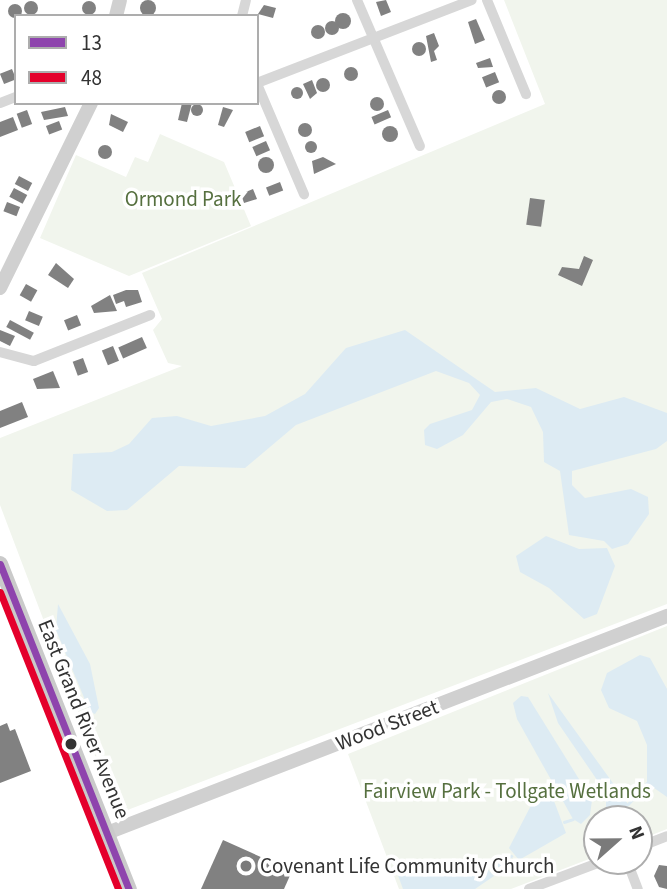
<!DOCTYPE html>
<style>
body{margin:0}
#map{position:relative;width:667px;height:889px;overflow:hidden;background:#fff;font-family:"Source Sans 3",sans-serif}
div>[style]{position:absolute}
.green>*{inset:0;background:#f1f5ed}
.water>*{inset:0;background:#ddebf3}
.stream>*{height:2.5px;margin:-1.25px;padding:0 1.25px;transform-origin:1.25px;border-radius:1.25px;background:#ddebf3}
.building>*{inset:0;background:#818181;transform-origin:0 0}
.round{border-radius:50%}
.street>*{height:10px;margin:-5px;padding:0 5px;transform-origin:5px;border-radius:5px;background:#d7d7d7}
.secondary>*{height:14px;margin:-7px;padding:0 7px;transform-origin:7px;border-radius:7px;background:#d0d0d0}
.primary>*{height:16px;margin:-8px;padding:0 8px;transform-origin:8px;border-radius:8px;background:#cacaca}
.bus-1>*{height:7px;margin:-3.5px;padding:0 3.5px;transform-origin:3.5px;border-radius:3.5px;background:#8e44ad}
.bus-2>*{height:7px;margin:-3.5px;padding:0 3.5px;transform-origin:3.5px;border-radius:3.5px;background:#e4002b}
.dots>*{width:19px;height:19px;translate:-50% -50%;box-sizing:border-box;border:4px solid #fff;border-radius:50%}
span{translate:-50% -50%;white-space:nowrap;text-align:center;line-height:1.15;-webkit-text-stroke:7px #fff;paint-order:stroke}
.park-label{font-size:21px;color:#56703f}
.street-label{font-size:21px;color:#333}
.poi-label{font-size:21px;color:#333}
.left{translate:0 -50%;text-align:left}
.legend{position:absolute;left:14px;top:14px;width:245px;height:91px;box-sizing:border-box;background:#fff;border:2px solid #adadad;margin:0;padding:9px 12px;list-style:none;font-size:21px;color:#333}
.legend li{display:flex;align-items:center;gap:14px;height:35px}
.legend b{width:35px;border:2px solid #adadad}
.north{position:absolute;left:583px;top:805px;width:70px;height:70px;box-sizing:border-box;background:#fff;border:2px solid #adadad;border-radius:50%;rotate:69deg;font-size:19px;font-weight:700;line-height:28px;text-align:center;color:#333}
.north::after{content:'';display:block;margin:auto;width:24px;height:32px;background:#7a7a7a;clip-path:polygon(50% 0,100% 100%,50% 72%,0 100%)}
</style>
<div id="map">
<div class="green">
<i style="clip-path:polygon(504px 0,667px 0,667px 604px,117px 814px,0 505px,0 438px,182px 366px,168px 363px,153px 330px,162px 319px,142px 273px,545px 104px)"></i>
<i style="clip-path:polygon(160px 134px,224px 162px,251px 226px,129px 276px,40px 238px,76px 155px,126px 177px,135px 157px,148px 162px)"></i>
<i style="clip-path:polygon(667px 626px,667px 829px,639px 840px,639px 819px,597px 819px,597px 856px,511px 889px,399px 889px,348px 754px)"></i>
</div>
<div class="water">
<i style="clip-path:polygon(405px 330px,495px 392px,536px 388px,580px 409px,624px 397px,667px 413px,667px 441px,656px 449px,572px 471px,572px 485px,585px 498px,631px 489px,648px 497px,649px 514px,628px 544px,612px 549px,604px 541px,569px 535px,560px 471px,544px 462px,543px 432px,531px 407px,507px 399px,491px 402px,463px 435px,437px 449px,425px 445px,424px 430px,430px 424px,472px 410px,480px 395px,469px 383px,436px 371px,296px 425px,245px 468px,179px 466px,127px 510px,107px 511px,71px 490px,73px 454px,112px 452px,129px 444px,152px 418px,177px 416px,211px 426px,265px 416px,305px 394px,346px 348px)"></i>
<i style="clip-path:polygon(546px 536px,579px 549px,607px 548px,615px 566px,597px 614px,584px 619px,549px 588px,520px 572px,516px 556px)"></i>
<i style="clip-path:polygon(58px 604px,90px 664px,99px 708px,95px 714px,90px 712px,56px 630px)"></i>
<i style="clip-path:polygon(640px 655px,650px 658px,667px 689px,667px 797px,647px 783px,647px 745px,637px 721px,609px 708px,601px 690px,607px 673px)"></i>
<i style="clip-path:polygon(548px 693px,628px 804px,626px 819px,606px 819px,606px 793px,558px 723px)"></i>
<i style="clip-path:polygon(521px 696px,528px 697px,592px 800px,590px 815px,581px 824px,573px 819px,517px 719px,513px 703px)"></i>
<i style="clip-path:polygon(540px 788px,554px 801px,566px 833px,519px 860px,509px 848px)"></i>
<i style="clip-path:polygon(479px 860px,494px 876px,475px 889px,403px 889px,396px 870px,403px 865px,440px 871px)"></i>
</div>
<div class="stream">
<i style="left:628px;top:804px;width:28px;rotate:-48deg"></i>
<i style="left:564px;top:822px;width:9px;rotate:-18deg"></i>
<i style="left:492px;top:869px;width:23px;rotate:-34deg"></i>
</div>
<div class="building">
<i style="clip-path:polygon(386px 0,391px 12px,381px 16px,376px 2px)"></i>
<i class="round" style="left:140px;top:0;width:16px;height:16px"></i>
<i class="round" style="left:82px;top:1px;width:14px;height:14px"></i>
<i class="round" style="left:24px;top:1px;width:14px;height:14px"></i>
<i class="round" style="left:8px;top:4px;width:14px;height:14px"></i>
<i style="clip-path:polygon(264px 5px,276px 8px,273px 18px,258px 14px)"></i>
<i class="round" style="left:335px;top:13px;width:16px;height:16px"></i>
<i style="clip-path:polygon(476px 19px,485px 40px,475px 44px,468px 22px)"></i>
<i class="round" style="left:325px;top:21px;width:14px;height:14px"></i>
<i class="round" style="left:311px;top:25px;width:14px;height:14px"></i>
<i style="clip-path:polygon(434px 33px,439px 46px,434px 51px,437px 60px,431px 62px,426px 36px)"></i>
<i class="round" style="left:412px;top:42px;width:14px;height:14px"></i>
<i style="clip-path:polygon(490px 58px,493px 67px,478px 68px,476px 63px)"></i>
<i class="round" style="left:344px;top:67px;width:14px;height:14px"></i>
<i style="left:12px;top:69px;width:11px;height:13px;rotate:68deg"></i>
<i style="left:495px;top:72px;width:11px;height:14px;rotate:68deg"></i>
<i class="round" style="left:316px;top:78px;width:14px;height:14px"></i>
<i style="clip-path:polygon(312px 80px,317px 93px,310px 99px,303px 84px)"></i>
<i class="round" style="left:291px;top:87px;width:12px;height:12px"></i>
<i class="round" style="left:492px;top:90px;width:14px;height:14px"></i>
<i class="round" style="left:370px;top:97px;width:14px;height:14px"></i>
<i style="clip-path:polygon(182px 103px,192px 103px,187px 122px,178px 120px)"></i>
<i class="round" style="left:191px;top:104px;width:12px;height:12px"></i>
<i style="clip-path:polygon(65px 107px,68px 116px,44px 120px,41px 112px)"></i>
<i style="clip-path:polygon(223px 107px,233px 110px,224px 127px,218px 125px)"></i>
<i style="left:27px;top:110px;width:15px;height:11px;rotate:70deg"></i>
<i style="left:388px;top:110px;width:8px;height:18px;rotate:67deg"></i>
<i style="clip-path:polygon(111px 114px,128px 122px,123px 132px,109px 125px)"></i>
<i style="clip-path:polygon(13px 117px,18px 130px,0 137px,0 122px)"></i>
<i style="left:59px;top:121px;width:9px;height:14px;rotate:69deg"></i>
<i class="round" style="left:298px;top:123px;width:14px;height:14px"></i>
<i style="left:260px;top:126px;width:11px;height:16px;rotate:68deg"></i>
<i class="round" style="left:382px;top:126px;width:16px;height:16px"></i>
<i class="round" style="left:305px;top:141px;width:12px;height:12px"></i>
<i style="left:266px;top:141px;width:10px;height:15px;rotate:66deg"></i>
<i class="round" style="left:98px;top:145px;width:14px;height:14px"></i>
<i style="clip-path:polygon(323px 157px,336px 164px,314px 174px,312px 161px)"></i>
<i class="round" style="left:258px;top:157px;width:16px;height:16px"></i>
<i style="left:19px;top:176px;width:15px;height:9px;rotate:28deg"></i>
<i style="left:280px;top:182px;width:9px;height:15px;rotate:69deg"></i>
<i style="left:14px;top:188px;width:15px;height:10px;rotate:28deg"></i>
<i style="clip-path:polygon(253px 189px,257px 199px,244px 203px,241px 194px)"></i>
<i style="left:530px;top:198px;width:15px;height:27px;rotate:8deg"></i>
<i style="left:7px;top:202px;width:14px;height:10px;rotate:21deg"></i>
<i style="clip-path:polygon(584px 256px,593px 260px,582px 286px,558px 275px,562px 267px,579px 269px)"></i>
<i style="clip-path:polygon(56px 263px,74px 279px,68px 288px,48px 275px)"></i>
<i style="left:26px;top:284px;width:13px;height:13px;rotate:29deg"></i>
<i style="clip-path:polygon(126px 290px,138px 290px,142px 302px,126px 307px,124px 301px,116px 304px,113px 295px)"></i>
<i style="clip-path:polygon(110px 295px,117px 311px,94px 313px,91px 306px)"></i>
<i style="left:29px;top:311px;width:15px;height:10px;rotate:23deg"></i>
<i style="left:77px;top:315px;width:11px;height:14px;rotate:68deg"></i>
<i style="left:10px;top:320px;width:27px;height:8px;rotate:28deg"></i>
<i style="clip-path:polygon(0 330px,15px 336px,10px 346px,0 341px)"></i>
<i style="left:142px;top:337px;width:12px;height:26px;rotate:66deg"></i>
<i style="left:113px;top:346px;width:16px;height:12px;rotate:68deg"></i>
<i style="left:83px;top:358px;width:15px;height:11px;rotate:70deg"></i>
<i style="clip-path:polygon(53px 371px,60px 388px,37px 389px,33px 379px)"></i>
<i style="clip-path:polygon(22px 402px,28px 417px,0 428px,0 411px)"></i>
<i style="clip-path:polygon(7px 723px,10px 731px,15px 729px,31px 771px,0 783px,0 726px)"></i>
<i style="clip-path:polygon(223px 840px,292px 871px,284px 889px,201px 889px)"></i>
<i style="clip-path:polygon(659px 865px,667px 866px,667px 889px,659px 887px,654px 876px)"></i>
</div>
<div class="street">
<i style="left:357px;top:0;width:159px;rotate:66.7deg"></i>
<i style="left:487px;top:0;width:102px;rotate:67.5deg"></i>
<i style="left:242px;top:16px;width:16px;rotate:-76deg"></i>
<i style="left:257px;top:83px;width:230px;rotate:-21.1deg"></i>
<i style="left:257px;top:84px;width:120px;rotate:66.9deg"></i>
<i style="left:0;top:103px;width:17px;rotate:-21deg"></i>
<i style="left:0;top:352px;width:35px;rotate:15deg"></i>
<i style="left:34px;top:361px;width:125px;rotate:-21.6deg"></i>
<i style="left:639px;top:847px;width:30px;rotate:-21deg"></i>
<i style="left:627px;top:861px;width:30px;rotate:69deg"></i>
<i style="left:529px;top:889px;width:79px;rotate:-20.7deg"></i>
</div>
<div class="secondary">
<i style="left:116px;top:16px;width:16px;rotate:-76deg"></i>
<i style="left:0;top:288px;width:206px;rotate:-63.8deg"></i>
<i style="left:107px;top:833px;width:601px;rotate:-21.18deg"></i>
</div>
<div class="primary">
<i style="left:0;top:564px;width:350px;rotate:68.4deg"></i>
</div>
<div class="bus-1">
<i style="left:0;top:564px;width:350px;rotate:68.4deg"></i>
</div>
<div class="bus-2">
<i style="left:0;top:592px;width:320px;rotate:68.3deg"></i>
</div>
<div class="dots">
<i style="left:71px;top:744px;background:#333"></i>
<i style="left:246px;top:866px;background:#7a7a7a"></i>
</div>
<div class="park-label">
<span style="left:183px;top:199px">Ormond Park</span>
<span style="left:507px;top:791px">Fairview Park - Tollgate Wetlands</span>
</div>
<div class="street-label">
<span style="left:84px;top:719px;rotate:68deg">East Grand River Avenue</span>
<span style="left:387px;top:725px;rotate:-21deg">Wood Street</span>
</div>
<div class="poi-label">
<span class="left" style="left:260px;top:866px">Covenant Life Community Church</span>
</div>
<ul class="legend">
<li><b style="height:9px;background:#8e44ad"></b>13</li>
<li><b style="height:9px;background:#e4002b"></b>48</li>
</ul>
<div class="north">N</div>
</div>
